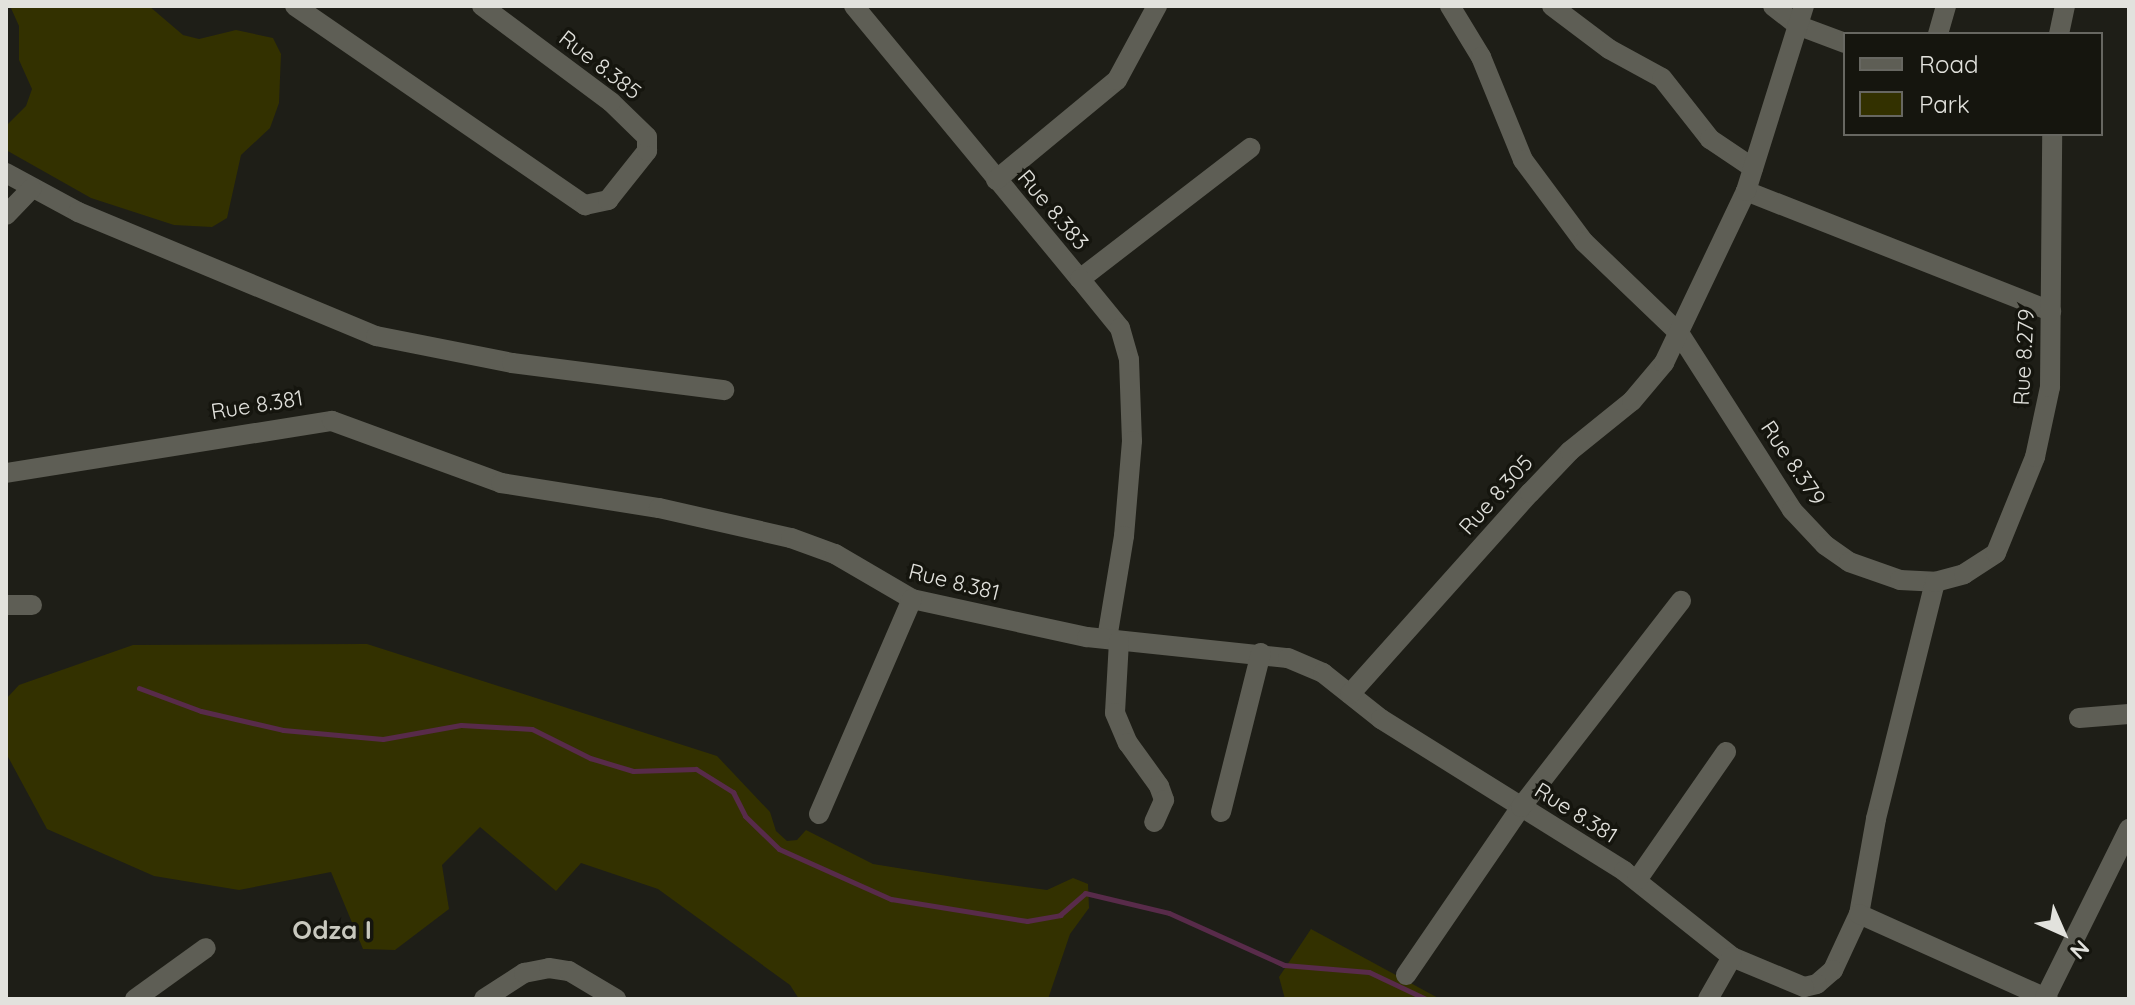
<!DOCTYPE html>
<style>
body{margin:0}
#map{position:relative;width:2135px;height:1005px;overflow:hidden;background:#1e1e17;font-family:Quicksand,sans-serif}
div>[style]{position:absolute}
.green>*{inset:0;background:#333100}
.stream>*{height:5px;margin:-2.5px;padding:0 2.5px;transform-origin:2.5px;border-radius:2.5px;background:#582b4a}
.minor>*{height:20px;margin:-10px;padding:0 10px;transform-origin:10px;border-radius:10px;background:#5e5e55}
span{translate:-50% -50%;white-space:nowrap;text-align:center;line-height:1.15;-webkit-text-stroke:7px #15150e;paint-order:stroke}
.street-label{font-size:22px;color:#e2e2dd}
.quarter-label{font-size:26px;color:#c8c8be;font-weight:700}
.frame{position:absolute;inset:0;border:8px solid #e2e2dd;pointer-events:none}
.legend{position:absolute;left:1843px;top:32px;width:260px;height:104px;box-sizing:border-box;background:#15150e;border:2px solid #676761;margin:0;padding:10px 14px;list-style:none;font-size:24px;color:#e2e2dd}
.legend li{display:flex;align-items:center;gap:16px;height:40px}
.legend b{width:40px;border:2px solid #676761}
.north{position:absolute;left:2023px;top:893px;width:80px;height:80px;-webkit-text-stroke:6px #15150e;paint-order:stroke;rotate:135deg;font-size:22px;font-weight:700;line-height:32px;text-align:center;color:#e2e2dd}
.north::after{content:'';display:block;margin:auto;width:28px;height:36px;background:#e2e2dd;clip-path:polygon(50% 0,100% 100%,50% 72%,0 100%)}
</style>
<div id="map">
<div class="green">
<i style="clip-path:polygon(10px 6px,149px 6px,183px 35px,199px 39px,236px 30px,273px 38px,281px 54px,279px 103px,270px 128px,241px 155px,227px 218px,212px 227px,174px 225px,91px 198px,6px 150px,6px 126px,26px 106px,32px 89px,19px 60px,19px 26px)"></i>
<i style="clip-path:polygon(367px 644px,717px 756px,770px 812px,776px 831px,787px 841px,797px 840px,806px 830px,873px 864px,966px 879px,1047px 890px,1073px 878px,1088px 884px,1089px 908px,1070px 934px,1048px 999px,799px 999px,790px 985px,658px 889px,581px 863px,556px 891px,480px 827px,442px 865px,449px 909px,395px 950px,363px 949px,331px 872px,239px 890px,154px 876px,47px 829px,7px 755px,6px 699px,19px 685px,133px 645px)"></i>
<i style="clip-path:polygon(1311px 929px,1440px 999px,1285px 999px,1279px 977px)"></i>
</div>
<div class="stream">
<i style="left:139px;top:688px;width:66px;rotate:20.4deg"></i>
<i style="left:201px;top:711px;width:84px;rotate:13deg"></i>
<i style="left:283px;top:730px;width:100px;rotate:5.1deg"></i>
<i style="left:383px;top:739px;width:79px;rotate:-10.2deg"></i>
<i style="left:461px;top:725px;width:71px;rotate:3.2deg"></i>
<i style="left:532px;top:729px;width:65px;rotate:26.6deg"></i>
<i style="left:590px;top:758px;width:45px;rotate:16.8deg"></i>
<i style="left:633px;top:771px;width:63px;rotate:-1.8deg"></i>
<i style="left:696px;top:769px;width:44px;rotate:31.9deg"></i>
<i style="left:733px;top:792px;width:27px;rotate:63deg"></i>
<i style="left:745px;top:816px;width:47px;rotate:44.1deg"></i>
<i style="left:779px;top:849px;width:123px;rotate:24.1deg"></i>
<i style="left:891px;top:899px;width:138px;rotate:9.2deg"></i>
<i style="left:1027px;top:921px;width:34px;rotate:-10deg"></i>
<i style="left:1060px;top:915px;width:33px;rotate:-41deg"></i>
<i style="left:1085px;top:893px;width:86px;rotate:13.4deg"></i>
<i style="left:1169px;top:913px;width:126px;rotate:24.3deg"></i>
<i style="left:1284px;top:965px;width:85px;rotate:4.7deg"></i>
<i style="left:1369px;top:972px;width:63px;rotate:25.3deg"></i>
</div>
<div class="minor">
<i style="left:295px;top:6px;width:352px;rotate:34.5deg"></i>
<i style="left:585px;top:205px;width:24px;rotate:-12deg"></i>
<i style="left:608px;top:200px;width:63px;rotate:-51.5deg"></i>
<i style="left:647px;top:151px;width:14px;rotate:-90deg"></i>
<i style="left:647px;top:137px;width:50px;rotate:-135.8deg"></i>
<i style="left:611px;top:102px;width:161px;rotate:-143.3deg"></i>
<i style="left:854px;top:6px;width:354px;rotate:50.4deg"></i>
<i style="left:1080px;top:279px;width:215px;rotate:-37.6deg"></i>
<i style="left:1450px;top:6px;width:60px;rotate:58.7deg"></i>
<i style="left:1481px;top:57px;width:111px;rotate:67.8deg"></i>
<i style="left:1523px;top:160px;width:102px;rotate:53.4deg"></i>
<i style="left:1584px;top:242px;width:132px;rotate:43.8deg"></i>
<i style="left:1679px;top:333px;width:210px;rotate:57.4deg"></i>
<i style="left:1792px;top:510px;width:48px;rotate:46.7deg"></i>
<i style="left:1825px;top:545px;width:29px;rotate:35deg"></i>
<i style="left:1849px;top:562px;width:54px;rotate:19.4deg"></i>
<i style="left:1900px;top:580px;width:35px;rotate:3deg"></i>
<i style="left:1935px;top:582px;width:244px;rotate:104deg"></i>
<i style="left:1876px;top:819px;width:97px;rotate:100.1deg"></i>
<i style="left:1859px;top:914px;width:62px;rotate:114.9deg"></i>
<i style="left:1833px;top:970px;width:21px;rotate:139deg"></i>
<i style="left:1817px;top:984px;width:13px;rotate:167deg"></i>
<i style="left:1804px;top:987px;width:78px;rotate:-157.4deg"></i>
<i style="left:1552px;top:6px;width:71px;rotate:37deg"></i>
<i style="left:1609px;top:49px;width:60px;rotate:28.7deg"></i>
<i style="left:1662px;top:78px;width:78px;rotate:51.8deg"></i>
<i style="left:1710px;top:139px;width:52px;rotate:34deg"></i>
<i style="left:1773px;top:6px;width:31px;rotate:38deg"></i>
<i style="left:1797px;top:25px;width:51px;rotate:20.6deg"></i>
<i style="left:1938px;top:34px;width:29px;rotate:-74deg"></i>
<i style="left:2059px;top:34px;width:29px;rotate:-78deg"></i>
<i style="left:6px;top:173px;width:82px;rotate:28.4deg"></i>
<i style="left:78px;top:212px;width:323px;rotate:22.6deg"></i>
<i style="left:376px;top:336px;width:139px;rotate:11.2deg"></i>
<i style="left:512px;top:363px;width:214px;rotate:7.3deg"></i>
<i style="left:996px;top:180px;width:157px;rotate:-39.6deg"></i>
<i style="left:1117px;top:80px;width:84px;rotate:-61.6deg"></i>
<i style="left:1746px;top:191px;width:328px;rotate:21.5deg"></i>
<i style="left:6px;top:215px;width:37px;rotate:-46deg"></i>
<i style="left:1080px;top:279px;width:63px;rotate:50.8deg"></i>
<i style="left:1120px;top:328px;width:33px;rotate:74deg"></i>
<i style="left:1129px;top:360px;width:81px;rotate:87.9deg"></i>
<i style="left:1132px;top:441px;width:95px;rotate:94.8deg"></i>
<i style="left:1124px;top:536px;width:104px;rotate:99.4deg"></i>
<i style="left:6px;top:473px;width:330px;rotate:-9.1deg"></i>
<i style="left:332px;top:421px;width:180px;rotate:20.1deg"></i>
<i style="left:501px;top:483px;width:160px;rotate:9deg"></i>
<i style="left:659px;top:508px;width:135px;rotate:12.8deg"></i>
<i style="left:791px;top:538px;width:47px;rotate:20deg"></i>
<i style="left:835px;top:554px;width:89px;rotate:30.3deg"></i>
<i style="left:912px;top:599px;width:179px;rotate:12.3deg"></i>
<i style="left:1087px;top:637px;width:202px;rotate:6deg"></i>
<i style="left:1288px;top:658px;width:38px;rotate:23deg"></i>
<i style="left:1323px;top:673px;width:74px;rotate:38.4deg"></i>
<i style="left:1381px;top:719px;width:287px;rotate:32deg"></i>
<i style="left:1624px;top:871px;width:138px;rotate:38.5deg"></i>
<i style="left:1732px;top:957px;width:48px;rotate:119.7deg"></i>
<i style="left:1935px;top:582px;width:30px;rotate:-15deg"></i>
<i style="left:1964px;top:574px;width:38px;rotate:-33deg"></i>
<i style="left:1996px;top:553px;width:104px;rotate:-67.9deg"></i>
<i style="left:2035px;top:457px;width:72px;rotate:-77.9deg"></i>
<i style="left:2050px;top:387px;width:253px;rotate:-89.5deg"></i>
<i style="left:6px;top:605px;width:26px"></i>
<i style="left:1119px;top:641px;width:72px;rotate:93.2deg"></i>
<i style="left:1115px;top:713px;width:33px;rotate:67deg"></i>
<i style="left:1128px;top:743px;width:53px;rotate:54.2deg"></i>
<i style="left:1159px;top:786px;width:15px;rotate:70deg"></i>
<i style="left:1164px;top:800px;width:24px;rotate:114deg"></i>
<i style="left:1350px;top:694px;width:270px;rotate:-48.2deg"></i>
<i style="left:1530px;top:493px;width:58px;rotate:-46.4deg"></i>
<i style="left:1570px;top:451px;width:80px;rotate:-38.9deg"></i>
<i style="left:1632px;top:401px;width:50px;rotate:-49.9deg"></i>
<i style="left:1664px;top:363px;width:191px;rotate:-64.5deg"></i>
<i style="left:1746px;top:191px;width:194px;rotate:-72.6deg"></i>
<i style="left:2079px;top:718px;width:50px;rotate:-4.6deg"></i>
<i style="left:1221px;top:812px;width:164px;rotate:-75.9deg"></i>
<i style="left:819px;top:814px;width:234px;rotate:-66.6deg"></i>
<i style="left:1637px;top:880px;width:156px;rotate:-55.2deg"></i>
<i style="left:1859px;top:914px;width:207px;rotate:24.2deg"></i>
<i style="left:1406px;top:975px;width:204px;rotate:-55.6deg"></i>
<i style="left:1521px;top:807px;width:261px;rotate:-52.2deg"></i>
<i style="left:2045px;top:998px;width:189px;rotate:-63.6deg"></i>
<i style="left:135px;top:999px;width:87px;rotate:-35.7deg"></i>
<i style="left:484px;top:999px;width:48px;rotate:-33deg"></i>
<i style="left:524px;top:973px;width:25px;rotate:-11deg"></i>
<i style="left:549px;top:968px;width:20px;rotate:9deg"></i>
<i style="left:569px;top:971px;width:55px;rotate:30.8deg"></i>
</div>
<div class="street-label">
<span style="left:600px;top:65px;rotate:38deg">Rue 8.385</span>
<span style="left:1053px;top:210px;rotate:50deg">Rue 8.383</span>
<span style="left:2024px;top:357px;rotate:-87deg">Rue 8.279</span>
<span style="left:257px;top:405px;rotate:-9deg">Rue 8.381</span>
<span style="left:1793px;top:463px;rotate:56deg">Rue 8.379</span>
<span style="left:1496px;top:495px;rotate:-48deg">Rue 8.305</span>
<span style="left:954px;top:582px;rotate:14deg">Rue 8.381</span>
<span style="left:1576px;top:813px;rotate:32deg">Rue 8.381</span>
</div>
<div class="quarter-label">
<span style="left:332px;top:930px">Odza I</span>
</div>
<div class="frame"></div>
<ul class="legend">
<li><b style="height:10px;background:#5e5e55"></b>Road</li>
<li><b style="height:22px;background:#333100"></b>Park</li>
</ul>
<div class="north">N</div>
</div>
